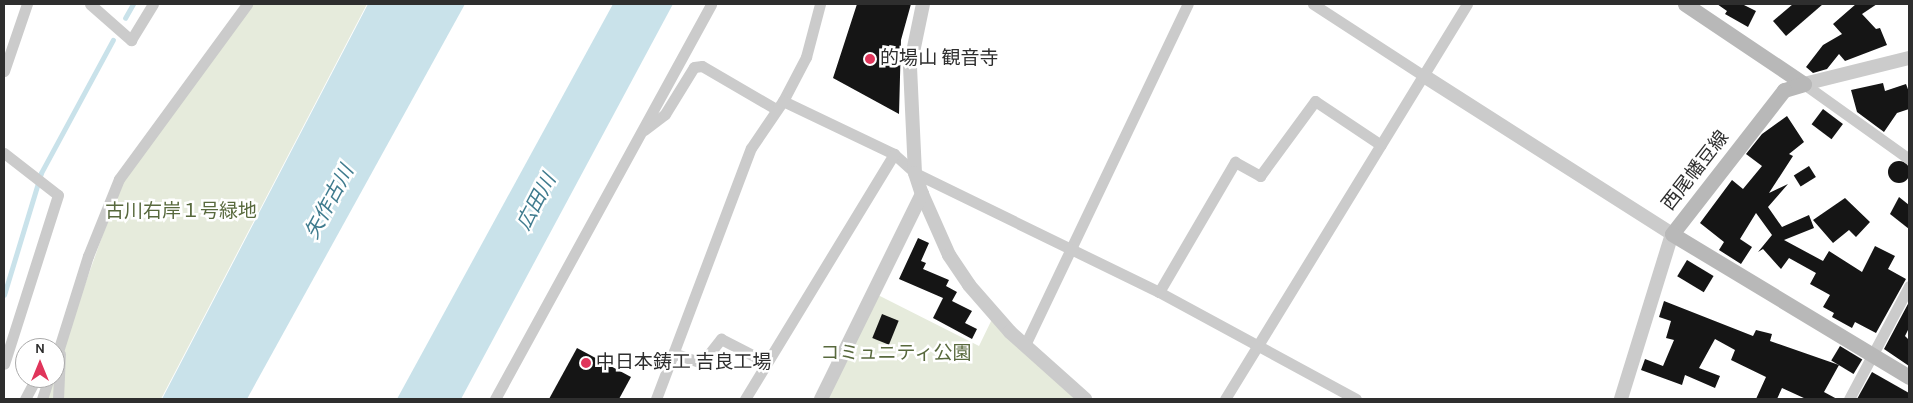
<!DOCTYPE html>
<meta charset="utf-8">
<style>
body{margin:0}
#map{position:relative;width:1913px;height:403px;overflow:hidden;background:#fff;font-family:Karla,"Noto Sans JP",sans-serif}
div>[style]{position:absolute}
.green>*{inset:0;background:#e6ebdc}
.water>*{inset:0;background:#c9e2ea}
.stream>*{height:4.5px;margin:-2.25px;padding:0 2.25px;transform-origin:2.25px;border-radius:2.25px;background:#c9e2ea}
.building>*{inset:0;background:#151515;transform-origin:0 0}
.round{border-radius:50%}
.minor>*{height:11px;margin:-5.5px;padding:0 5.5px;transform-origin:5.5px;border-radius:5.5px;background:#cbcbcb}
.tertiary>*{height:14px;margin:-7px;padding:0 7px;transform-origin:7px;border-radius:7px;background:#cbcbcb}
.secondary>*{height:15px;margin:-7.5px;padding:0 7.5px;transform-origin:7.5px;border-radius:7.5px;background:#b8b8b8}
.dots>*{width:14px;height:14px;translate:-50% -50%;box-sizing:border-box;border:2px solid #fff;border-radius:50%}
span{translate:-50% -50%;white-space:nowrap;text-align:center;line-height:1.15;-webkit-text-stroke:5px #fff;paint-order:stroke}
.poi-label{font-size:19px;color:#2e2e2e}
.left{translate:0 -50%;text-align:left}
.street-label{font-size:19px;color:#2e2e2e}
.park-label{font-size:19px;color:#58693d}
.water-label{font-size:20px;color:#3f7b8e;font-style:italic}
.frame{position:absolute;inset:0;border:5px solid #2e2e2e;pointer-events:none}
.north{position:absolute;left:15px;top:338px;width:50px;height:50px;box-sizing:border-box;background:#fff;border:1px solid #ababab;border-radius:50%;rotate:0deg;font-size:14px;font-weight:700;line-height:20px;text-align:center;color:#2e2e2e}
.north::after{content:'';display:block;margin:auto;width:18px;height:22px;background:#e0355b;clip-path:polygon(50% 0,100% 100%,50% 72%,0 100%)}
</style>
<div id="map">
<div class="green">
<i style="clip-path:polygon(252px 4px,367px 4px,161px 399px,44px 399px,122px 181px)"></i>
<i style="clip-path:polygon(872px 292px,979px 346px,994px 315px,1085px 399px,826px 399px)"></i>
</div>
<div class="water">
<i style="clip-path:polygon(368px 4px,465px 4px,247px 399px,162px 399px)"></i>
<i style="clip-path:polygon(613px 4px,673px 4px,461px 399px,397px 399px)"></i>
</div>
<div class="stream">
<i style="left:125px;top:18px;width:16px;rotate:-60deg"></i>
<i style="left:4px;top:295px;width:127px;rotate:-73.1deg"></i>
<i style="left:41px;top:173px;width:151px;rotate:-61.6deg"></i>
</div>
<div class="building">
<i style="clip-path:polygon(857px 4px,911px 4px,901px 40px,899px 114px,833px 78px)"></i>
<i style="clip-path:polygon(1717px 4px,1742px 4px,1756px 11px,1748px 27px,1725px 14px,1727px 11px)"></i>
<i style="clip-path:polygon(1793px 4px,1823px 4px,1786px 36px,1773px 21px)"></i>
<i style="clip-path:polygon(1856px 4px,1877px 4px,1862px 14px,1876px 29px,1880px 28px,1887px 45px,1845px 61px,1839px 54px,1827px 69px,1813px 73px,1806px 67px,1823px 45px,1842px 34px,1833px 24px)"></i>
<i style="clip-path:polygon(1883px 83px,1885px 91px,1906px 84px,1909px 92px,1909px 109px,1897px 113px,1884px 132px,1857px 112px,1851px 90px)"></i>
<i style="left:1823px;top:109px;width:25px;height:19px;rotate:37deg"></i>
<i style="clip-path:polygon(1787px 116px,1804px 142px,1789px 154px,1793px 156px,1769px 193px,1788px 184px,1768px 207px,1782px 227px,1809px 215px,1814px 228px,1784px 240px,1823px 261px,1829px 251px,1862px 272px,1875px 246px,1895px 256px,1888px 269px,1906px 279px,1876px 333px,1855px 322px,1852px 328px,1832px 317px,1834px 313px,1823px 307px,1830px 295px,1810px 284px,1816px 273px,1789px 258px,1781px 269px,1763px 249px,1758px 252px,1772px 235px,1756px 213px,1740px 239px,1752px 247px,1741px 264px,1719px 250px,1724px 242px,1700px 223px,1732px 180px,1743px 189px,1762px 166px,1746px 154px,1762px 134px)"></i>
<i class="round" style="left:1888px;top:161px;width:22px;height:22px"></i>
<i style="left:1809px;top:166px;width:13px;height:18px;rotate:58deg"></i>
<i style="clip-path:polygon(1899px 197px,1909px 205px,1909px 229px,1890px 214px)"></i>
<i style="clip-path:polygon(1845px 198px,1870px 222px,1856px 237px,1849px 230px,1833px 243px,1813px 220px)"></i>
<i style="clip-path:polygon(918px 238px,929px 243px,921px 261px,926px 263px,923px 269px,949px 280px,946px 286px,957px 292px,952px 301px,972px 311px,965px 323px,977px 329px,972px 339px,933px 318px,943px 298px,899px 279px)"></i>
<i style="left:1687px;top:260px;width:31px;height:19px;rotate:31deg"></i>
<i style="clip-path:polygon(1664px 301px,1753px 336px,1756px 330px,1772px 334px,1770px 341px,1839px 365px,1824px 392px,1837px 399px,1806px 399px,1782px 388px,1777px 399px,1756px 399px,1766px 377px,1731px 360px,1735px 350px,1715px 339px,1699px 368px,1720px 376px,1715px 388px,1685px 375px,1682px 385px,1641px 370px,1645px 359px,1663px 366px,1674px 340px,1666px 338px,1671px 321px,1659px 317px)"></i>
<i style="clip-path:polygon(1909px 302px,1909px 328px,1905px 336px,1909px 340px,1909px 366px,1884px 349px)"></i>
<i style="left:882px;top:314px;width:18px;height:26px;rotate:22deg"></i>
<i style="left:1840px;top:346px;width:26px;height:17px;rotate:31deg"></i>
<i style="clip-path:polygon(577px 348px,631px 377px,619px 399px,549px 399px)"></i>
<i style="clip-path:polygon(1872px 372px,1909px 393px,1909px 399px,1857px 399px)"></i>
</div>
<div class="minor">
<i style="left:90px;top:4px;width:55px;rotate:41.3deg"></i>
<i style="left:131px;top:40px;width:42px;rotate:-58.6deg"></i>
<i style="left:1313px;top:4px;width:132px;rotate:33deg"></i>
<i style="left:4px;top:71px;width:71px;rotate:-71.1deg"></i>
<i style="left:1804px;top:84px;width:129px;rotate:35.5deg"></i>
<i style="left:783px;top:101px;width:50px;rotate:-62.4deg"></i>
<i style="left:806px;top:57px;width:55px;rotate:-75.2deg"></i>
<i style="left:644px;top:130px;width:26px;rotate:-37deg"></i>
<i style="left:665px;top:114px;width:55px;rotate:-58.3deg"></i>
<i style="left:694px;top:67px;width:8px;rotate:-7deg"></i>
<i style="left:702px;top:66px;width:86px;rotate:30.2deg"></i>
<i style="left:4px;top:153px;width:68px;rotate:37.9deg"></i>
<i style="left:58px;top:195px;width:177px;rotate:107.7deg"></i>
<i style="left:1159px;top:292px;width:151px;rotate:-59.7deg"></i>
<i style="left:1235px;top:162px;width:29px;rotate:29deg"></i>
<i style="left:1260px;top:176px;width:93px;rotate:-53.7deg"></i>
<i style="left:1315px;top:101px;width:79px;rotate:33.7deg"></i>
<i style="left:1025px;top:345px;width:378px;rotate:-64.5deg"></i>
<i style="left:673px;top:353px;width:31px;rotate:19deg"></i>
<i style="left:702px;top:363px;width:31px;rotate:-52deg"></i>
<i style="left:721px;top:339px;width:51px;rotate:27.1deg"></i>
<i style="left:55px;top:361px;width:110px;rotate:-72.6deg"></i>
<i style="left:88px;top:256px;width:83px;rotate:-68.1deg"></i>
<i style="left:119px;top:179px;width:217px;rotate:-53.8deg"></i>
<i style="left:25px;top:399px;width:24px;rotate:-62deg"></i>
<i style="left:42px;top:399px;width:22px;rotate:-72deg"></i>
<i style="left:58px;top:399px;width:45px;rotate:-87.5deg"></i>
<i style="left:495px;top:399px;width:450px;rotate:-61.3deg"></i>
<i style="left:656px;top:399px;width:268px;rotate:-69.3deg"></i>
<i style="left:751px;top:148px;width:57px;rotate:-55.8deg"></i>
<i style="left:783px;top:101px;width:123px;rotate:25.5deg"></i>
<i style="left:894px;top:154px;width:28px;rotate:42deg"></i>
<i style="left:915px;top:173px;width:271px;rotate:26deg"></i>
<i style="left:1159px;top:292px;width:224px;rotate:28.5deg"></i>
<i style="left:745px;top:399px;width:287px;rotate:-58.7deg"></i>
<i style="left:1225px;top:399px;width:463px;rotate:-58.5deg"></i>
<i style="left:1849px;top:399px;width:128px;rotate:-62deg"></i>
</div>
<div class="tertiary">
<i style="left:923px;top:4px;width:64px;rotate:101.7deg"></i>
<i style="left:910px;top:67px;width:106px;rotate:87.3deg"></i>
<i style="left:915px;top:173px;width:22px;rotate:72deg"></i>
<i style="left:922px;top:194px;width:67px;rotate:66.1deg"></i>
<i style="left:949px;top:255px;width:36px;rotate:56deg"></i>
<i style="left:969px;top:285px;width:62px;rotate:48.9deg"></i>
<i style="left:1010px;top:332px;width:101px;rotate:41.8deg"></i>
<i style="left:1424px;top:76px;width:294px;rotate:32.5deg"></i>
<i style="left:1672px;top:234px;width:173px;rotate:107.2deg"></i>
<i style="left:1804px;top:84px;width:108px;rotate:-13.9deg"></i>
<i style="left:821px;top:399px;width:229px;rotate:-63.8deg"></i>
</div>
<div class="secondary">
<i style="left:1685px;top:4px;width:143px;rotate:33.9deg"></i>
<i style="left:1804px;top:84px;width:21px;rotate:163deg"></i>
<i style="left:1784px;top:90px;width:182px;rotate:127.9deg"></i>
<i style="left:1672px;top:234px;width:277px;rotate:31.1deg"></i>
</div>
<div class="dots">
<i style="left:870px;top:59px;background:#e0355b"></i>
<i style="left:586px;top:363px;background:#e0355b"></i>
</div>
<div class="poi-label">
<span class="left" style="left:880px;top:59px">的場山 観音寺</span>
<span class="left" style="left:596px;top:363px">中日本鋳工 吉良工場</span>
</div>
<div class="street-label">
<span style="left:1696px;top:171px;rotate:-52deg">西尾幡豆線</span>
</div>
<div class="park-label">
<span style="left:181px;top:212px">古川右岸１号緑地</span>
<span style="left:896px;top:354px">コミュニティ公園</span>
</div>
<div class="water-label">
<span style="left:329px;top:202px;rotate:-62deg">矢作古川</span>
<span style="left:536px;top:202px;rotate:-62deg">広田川</span>
</div>
<div class="frame"></div>
<div class="north">N</div>
</div>
